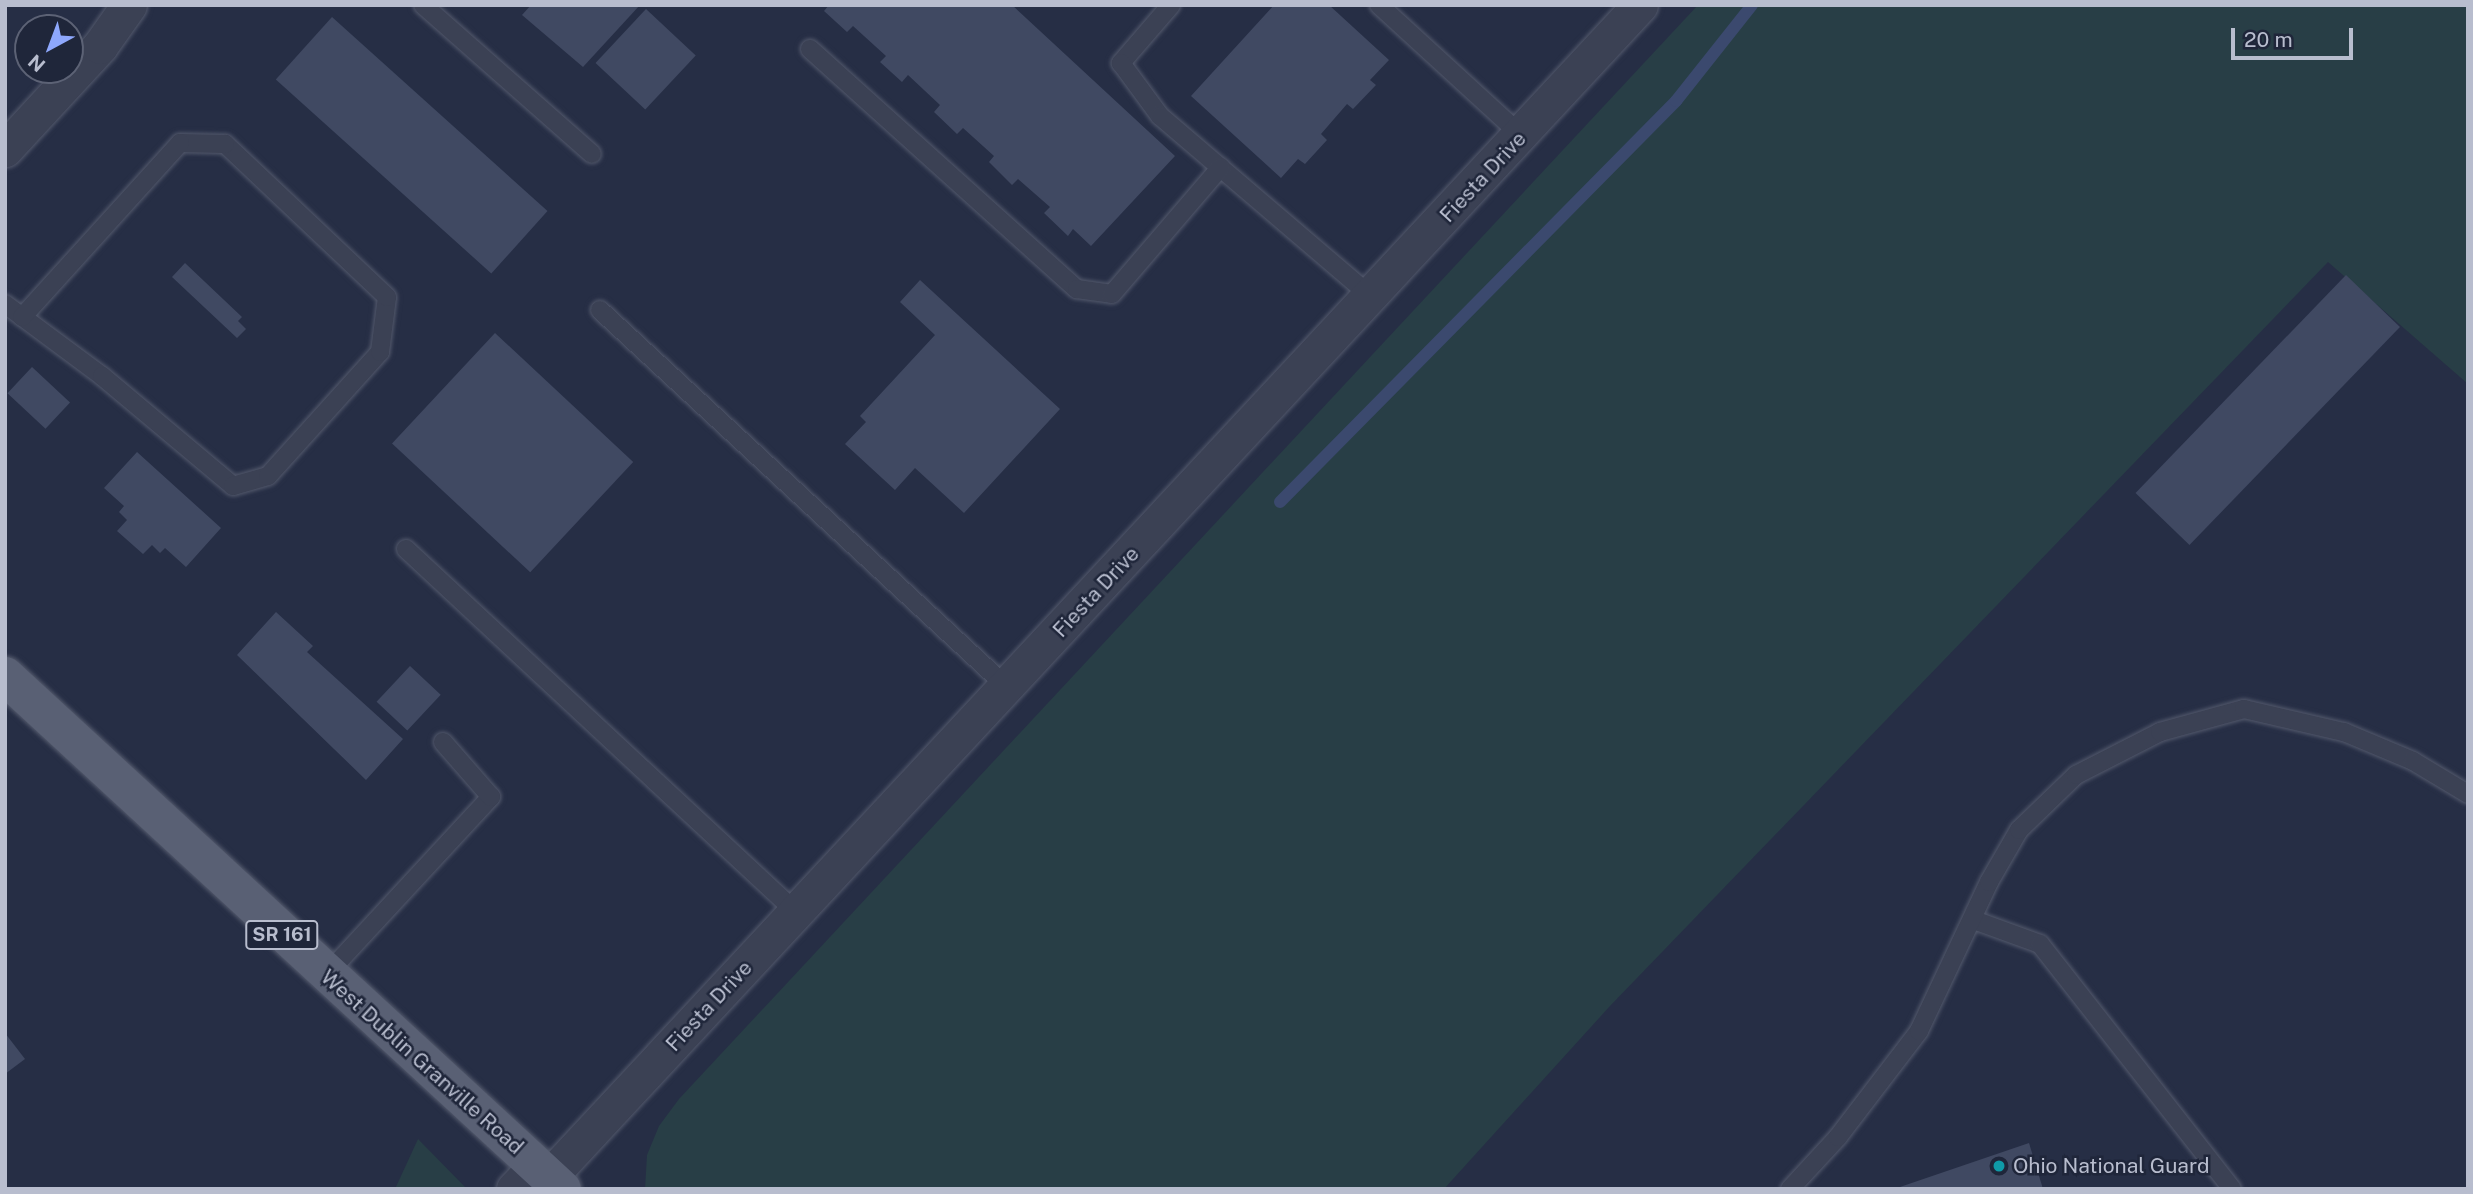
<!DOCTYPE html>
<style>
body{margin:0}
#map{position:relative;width:2473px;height:1194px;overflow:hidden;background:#262e45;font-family:"Public Sans",sans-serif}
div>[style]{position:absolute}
.green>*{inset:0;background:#283e46}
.stream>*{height:12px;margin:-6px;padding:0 6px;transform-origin:6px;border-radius:6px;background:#3b496e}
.building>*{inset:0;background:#404962;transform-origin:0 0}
.roads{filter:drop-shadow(0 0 2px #53596c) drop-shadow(0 0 2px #53596c)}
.service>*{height:18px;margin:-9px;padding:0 9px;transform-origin:9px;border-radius:9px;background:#3b4154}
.minor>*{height:35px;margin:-17.5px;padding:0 17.5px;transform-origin:17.5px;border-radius:17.5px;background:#3b4154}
.primary>*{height:38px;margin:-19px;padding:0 19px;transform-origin:19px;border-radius:19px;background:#596074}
.dots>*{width:19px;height:19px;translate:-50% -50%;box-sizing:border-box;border:4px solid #1f263a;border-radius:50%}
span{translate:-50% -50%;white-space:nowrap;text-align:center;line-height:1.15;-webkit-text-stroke:5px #1f263a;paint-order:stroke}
.shield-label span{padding:2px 5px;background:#1f263a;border:2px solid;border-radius:5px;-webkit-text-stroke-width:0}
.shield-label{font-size:19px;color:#b8bdce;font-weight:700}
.street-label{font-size:21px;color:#b8bdce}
.poi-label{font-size:21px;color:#b8bdce}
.left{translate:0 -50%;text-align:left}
.frame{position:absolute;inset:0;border:7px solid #b8bdce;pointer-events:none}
.north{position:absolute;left:14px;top:14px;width:70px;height:70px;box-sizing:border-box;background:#1f263a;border:2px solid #5c6275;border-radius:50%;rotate:221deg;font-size:19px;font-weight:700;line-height:28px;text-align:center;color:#b8bdce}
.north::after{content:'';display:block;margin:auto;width:24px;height:32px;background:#8ea8fd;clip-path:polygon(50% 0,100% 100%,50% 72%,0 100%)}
.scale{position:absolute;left:2231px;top:28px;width:122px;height:32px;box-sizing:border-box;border:4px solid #b8bdce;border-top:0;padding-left:9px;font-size:21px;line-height:24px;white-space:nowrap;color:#b8bdce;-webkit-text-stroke:5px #1f263a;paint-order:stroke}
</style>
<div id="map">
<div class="green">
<i style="clip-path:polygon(1698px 5px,2468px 5px,2468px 384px,2328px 262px,1610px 1006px,1444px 1189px,645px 1189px,647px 1155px,659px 1126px,679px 1099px)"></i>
<i style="clip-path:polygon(418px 1139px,467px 1189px,395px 1189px)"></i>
</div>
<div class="stream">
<i style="left:1280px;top:502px;width:564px;rotate:-45.36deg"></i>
<i style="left:1676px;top:101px;width:122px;rotate:-51.6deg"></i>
</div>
<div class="building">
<i style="clip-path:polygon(531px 5px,640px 5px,583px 67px,522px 15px)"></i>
<i style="clip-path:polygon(829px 5px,1012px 5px,1175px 156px,1091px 246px,1073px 229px,1068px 236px,1044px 213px,1050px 207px,1018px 179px,1012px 185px,989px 162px,994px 156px,963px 128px,957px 134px,934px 112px,940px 105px,908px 75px,902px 82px,880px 62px,886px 56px,853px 26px,847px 32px,824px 11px)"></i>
<i style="clip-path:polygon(1274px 5px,1329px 5px,1389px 60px,1370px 80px,1376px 85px,1353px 109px,1347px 104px,1321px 134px,1327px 140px,1305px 164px,1298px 159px,1281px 178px,1191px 96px)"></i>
<i style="left:646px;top:9px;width:68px;height:74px;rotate:43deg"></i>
<i style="left:332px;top:17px;width:290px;height:84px;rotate:42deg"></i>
<i style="clip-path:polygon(185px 263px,242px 317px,238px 321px,246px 329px,237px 338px,172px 277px)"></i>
<i style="left:2346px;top:275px;width:75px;height:303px;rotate:44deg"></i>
<i style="clip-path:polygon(920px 280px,1060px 409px,964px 513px,915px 468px,895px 490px,845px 444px,866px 422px,860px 416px,935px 335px,900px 302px)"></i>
<i style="left:495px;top:333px;width:189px;height:151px;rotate:43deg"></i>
<i style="left:32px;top:367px;width:52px;height:36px;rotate:43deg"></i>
<i style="clip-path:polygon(137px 452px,221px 528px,186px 567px,165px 548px,160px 553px,152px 545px,143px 554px,117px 531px,127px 520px,119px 512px,124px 506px,104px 488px)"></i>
<i style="clip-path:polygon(276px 612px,313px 646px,307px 652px,403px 739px,366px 780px,237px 655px)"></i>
<i style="left:410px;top:666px;width:42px;height:49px;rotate:43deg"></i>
<i style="clip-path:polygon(5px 1033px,25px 1059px,5px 1074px)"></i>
<i style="clip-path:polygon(2029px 1143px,2043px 1189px,1897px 1189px,1897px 1188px)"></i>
</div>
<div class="roads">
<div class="service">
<i style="left:423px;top:5px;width:225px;rotate:41.4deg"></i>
<i style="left:1171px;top:5px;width:77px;rotate:130.8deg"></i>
<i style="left:1121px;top:63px;width:66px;rotate:53.7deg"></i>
<i style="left:1160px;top:116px;width:279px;rotate:40.5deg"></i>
<i style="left:1379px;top:5px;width:193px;rotate:42.5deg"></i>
<i style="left:810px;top:49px;width:359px;rotate:42deg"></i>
<i style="left:1077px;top:289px;width:35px;rotate:8deg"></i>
<i style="left:1112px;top:294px;width:167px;rotate:-49.4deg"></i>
<i style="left:5px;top:304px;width:121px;rotate:36.6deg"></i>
<i style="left:102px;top:376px;width:171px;rotate:40deg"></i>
<i style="left:233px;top:486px;width:36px;rotate:-16deg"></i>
<i style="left:268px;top:476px;width:167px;rotate:-47.9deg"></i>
<i style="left:380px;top:352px;width:55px;rotate:-82.7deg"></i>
<i style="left:387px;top:297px;width:223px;rotate:-136.6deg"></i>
<i style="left:225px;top:144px;width:45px;rotate:-178.7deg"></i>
<i style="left:180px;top:143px;width:235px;rotate:132.2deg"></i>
<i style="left:600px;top:310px;width:555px;rotate:42.81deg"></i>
<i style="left:406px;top:549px;width:533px;rotate:42.95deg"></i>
<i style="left:1974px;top:920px;width:70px;rotate:20deg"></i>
<i style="left:2040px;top:944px;width:311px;rotate:51.9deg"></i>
<i style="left:326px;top:975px;width:243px;rotate:-47.2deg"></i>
<i style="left:491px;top:797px;width:73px;rotate:-131.1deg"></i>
<i style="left:1790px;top:1189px;width:71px;rotate:-47.3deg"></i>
<i style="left:1838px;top:1137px;width:133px;rotate:-52.6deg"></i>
<i style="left:1919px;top:1031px;width:165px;rotate:-64.8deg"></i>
<i style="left:1989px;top:882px;width:60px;rotate:-60deg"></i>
<i style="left:2019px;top:830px;width:79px;rotate:-44deg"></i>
<i style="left:2076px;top:775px;width:94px;rotate:-27.1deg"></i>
<i style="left:2160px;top:732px;width:87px;rotate:-15.3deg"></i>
<i style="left:2244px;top:709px;width:103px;rotate:13deg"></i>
<i style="left:2344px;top:732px;width:75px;rotate:22.8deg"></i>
<i style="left:2413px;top:761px;width:64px;rotate:31deg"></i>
</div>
<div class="minor">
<i style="left:5px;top:149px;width:140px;rotate:-47.3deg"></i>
<i style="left:100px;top:46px;width:50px;rotate:-54.7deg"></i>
<i style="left:549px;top:1177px;width:1601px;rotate:-47.05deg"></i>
<i style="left:514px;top:1189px;width:33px;rotate:-46deg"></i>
</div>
<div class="primary">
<i style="left:5px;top:676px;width:757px;rotate:42.65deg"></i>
</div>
</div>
<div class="dots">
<i style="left:1999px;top:1166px;background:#0f9aa8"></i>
</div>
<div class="shield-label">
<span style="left:282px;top:935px">SR 161</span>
</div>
<div class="street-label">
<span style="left:1483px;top:177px;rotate:-47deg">Fiesta Drive</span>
<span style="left:1096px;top:592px;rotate:-47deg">Fiesta Drive</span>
<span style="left:709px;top:1006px;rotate:-47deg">Fiesta Drive</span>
<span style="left:422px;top:1062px;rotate:42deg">West Dublin Granville Road</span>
</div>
<div class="poi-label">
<span class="left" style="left:2013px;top:1166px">Ohio National Guard</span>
</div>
<div class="frame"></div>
<div class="north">N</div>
<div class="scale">20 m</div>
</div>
